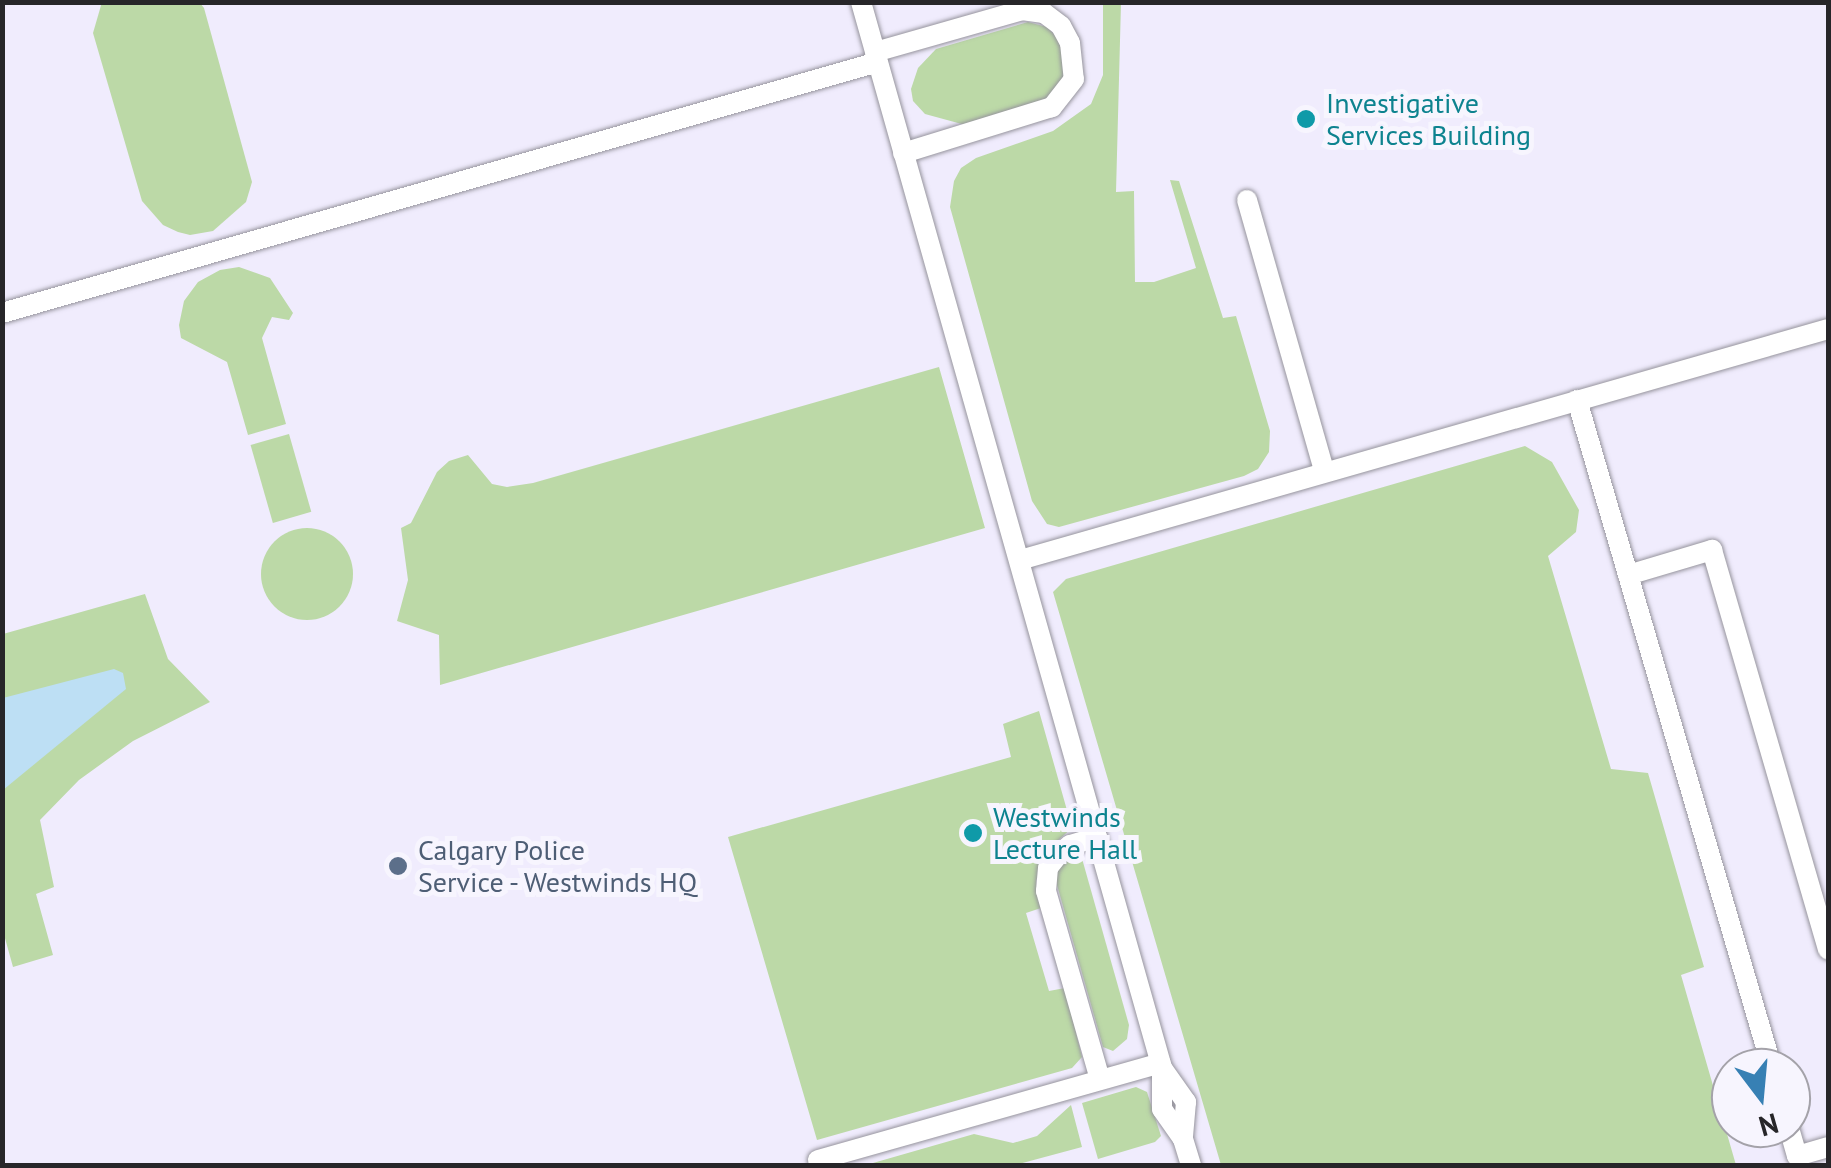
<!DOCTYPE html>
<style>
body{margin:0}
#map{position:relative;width:1831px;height:1168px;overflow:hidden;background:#f7f5fe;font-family:"PT Sans",sans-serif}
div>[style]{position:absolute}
.built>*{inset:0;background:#f0ecfd}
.green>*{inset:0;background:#bcd9a7;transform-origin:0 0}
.round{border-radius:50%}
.water>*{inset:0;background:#bddff4}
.roads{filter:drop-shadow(0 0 2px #96949d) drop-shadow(0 0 2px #96949d)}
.service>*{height:20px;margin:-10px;padding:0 10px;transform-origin:10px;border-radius:10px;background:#fff}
.dots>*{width:28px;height:28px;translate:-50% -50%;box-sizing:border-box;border:5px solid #f7f5fe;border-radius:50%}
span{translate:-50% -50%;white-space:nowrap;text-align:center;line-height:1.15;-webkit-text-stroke:10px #f7f5fe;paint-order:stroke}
.culture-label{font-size:28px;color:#0d838f}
.left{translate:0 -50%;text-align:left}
.service-label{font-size:28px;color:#4e5e75}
.frame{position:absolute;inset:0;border:5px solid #272629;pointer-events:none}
.north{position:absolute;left:1711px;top:1048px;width:100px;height:100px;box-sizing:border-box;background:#f7f5fe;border:2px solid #a4a2a9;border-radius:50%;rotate:164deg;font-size:28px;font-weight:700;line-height:40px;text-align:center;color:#272629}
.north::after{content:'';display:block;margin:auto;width:35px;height:45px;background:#3780b4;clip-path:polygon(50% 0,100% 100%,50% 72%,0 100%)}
</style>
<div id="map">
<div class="built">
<i style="clip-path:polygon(evenodd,2px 3px,1828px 3px,1828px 1165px,3px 1165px,2px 3px,1731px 1068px,1791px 1068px,1791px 1128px,1731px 1128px,1731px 1068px)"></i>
</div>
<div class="green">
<i style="clip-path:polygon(102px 2px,200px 3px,204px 8px,252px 182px,246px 202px,213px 231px,190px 235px,178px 232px,163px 225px,142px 201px,93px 33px)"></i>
<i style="clip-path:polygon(1103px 3px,1121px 3px,1116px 192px,1134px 191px,1135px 282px,1154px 282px,1196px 268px,1170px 180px,1179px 181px,1223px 318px,1236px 316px,1270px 431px,1269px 452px,1258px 469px,1244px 476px,1059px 527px,1047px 524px,1032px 501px,950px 207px,954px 181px,961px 168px,976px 158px,1053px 131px,1091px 104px,1103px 75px)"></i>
<i style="clip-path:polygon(1028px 22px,1047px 27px,1061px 42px,1064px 84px,1051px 98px,969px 126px,925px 114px,913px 101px,911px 89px,918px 68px,936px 49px)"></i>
<i style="clip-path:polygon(239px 267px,270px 278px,293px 313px,289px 320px,272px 317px,262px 338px,286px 424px,248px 435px,227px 362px,181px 338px,179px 325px,184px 301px,198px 282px,220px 270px)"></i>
<i style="clip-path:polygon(939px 367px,985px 528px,440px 685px,439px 635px,397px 621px,408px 580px,401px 528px,411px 523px,437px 472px,449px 461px,468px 455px,492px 484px,507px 487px,533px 483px)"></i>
<i style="left:289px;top:434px;width:81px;height:40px;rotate:74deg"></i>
<i style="clip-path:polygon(1525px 446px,1552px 462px,1579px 510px,1576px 532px,1548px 556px,1611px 769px,1648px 773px,1704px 967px,1681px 975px,1736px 1165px,1221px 1165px,1053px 592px,1066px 579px)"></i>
<i class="round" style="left:261px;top:528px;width:92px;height:92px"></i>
<i style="clip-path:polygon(145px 594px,168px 659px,210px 702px,133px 741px,79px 780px,40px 820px,54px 887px,36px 894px,53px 955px,13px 967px,3px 931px,3px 634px)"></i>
<i style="clip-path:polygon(1039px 711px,1072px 828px,1047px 850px,1036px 881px,1041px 908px,1026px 913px,1049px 991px,1065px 988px,1082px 1057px,1072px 1068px,817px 1140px,728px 837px,1011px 757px,1003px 724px)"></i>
<i style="clip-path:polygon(1075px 853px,1081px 855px,1129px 1025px,1127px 1039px,1113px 1051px,1103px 1047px,1057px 885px,1057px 870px)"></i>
<i style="clip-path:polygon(1136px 1087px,1147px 1092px,1161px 1136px,1155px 1142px,1098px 1159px,1082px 1103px)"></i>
<i style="clip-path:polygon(1071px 1105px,1082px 1147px,1015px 1165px,866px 1165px,974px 1134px,1013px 1143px,1037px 1136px)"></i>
</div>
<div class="water">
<i style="clip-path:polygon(114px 669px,123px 673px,126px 689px,3px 790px,3px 698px)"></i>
</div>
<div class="roads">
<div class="service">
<i style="left:861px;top:2px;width:1108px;rotate:74.23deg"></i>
<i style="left:1162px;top:1068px;width:41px;rotate:90deg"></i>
<i style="left:1162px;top:1109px;width:37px;rotate:55deg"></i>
<i style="left:1183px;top:1139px;width:28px;rotate:73deg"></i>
<i style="left:875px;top:52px;width:153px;rotate:-15.9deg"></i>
<i style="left:1022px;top:10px;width:22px;rotate:8deg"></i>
<i style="left:1044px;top:13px;width:21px;rotate:37deg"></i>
<i style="left:1061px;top:26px;width:19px;rotate:62deg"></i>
<i style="left:1070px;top:43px;width:36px;rotate:84deg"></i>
<i style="left:1074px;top:79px;width:36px;rotate:128deg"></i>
<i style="left:1052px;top:107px;width:156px;rotate:162.8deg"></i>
<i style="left:1247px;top:200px;width:282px;rotate:74.1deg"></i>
<i style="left:2px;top:313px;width:911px;rotate:-15.99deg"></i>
<i style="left:1577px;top:400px;width:696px;rotate:73.73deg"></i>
<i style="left:1020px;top:560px;width:840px;rotate:-15.95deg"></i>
<i style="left:1628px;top:575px;width:88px;rotate:-16.6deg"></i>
<i style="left:1712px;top:550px;width:416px;rotate:73.8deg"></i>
<i style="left:1097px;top:837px;width:28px;rotate:163deg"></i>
<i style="left:1070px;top:845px;width:16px;rotate:140deg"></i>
<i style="left:1058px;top:855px;width:16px;rotate:128deg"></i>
<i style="left:1048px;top:868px;width:23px;rotate:95deg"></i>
<i style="left:1046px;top:891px;width:196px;rotate:74deg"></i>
<i style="left:1162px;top:1068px;width:42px;rotate:54.8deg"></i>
<i style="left:1186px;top:1102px;width:37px;rotate:95deg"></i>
<i style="left:1789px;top:1128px;width:29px;rotate:74deg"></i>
<i style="left:1797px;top:1156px;width:32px;rotate:-16deg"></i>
<i style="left:818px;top:1160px;width:356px;rotate:-15.8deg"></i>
</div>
</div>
<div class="dots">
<i style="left:1306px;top:119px;background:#0f9aa8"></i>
<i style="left:973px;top:833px;background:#0f9aa8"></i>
<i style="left:398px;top:866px;background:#5c6f8a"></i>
</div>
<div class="culture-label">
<span class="left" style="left:1326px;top:119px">Investigative<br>Services Building</span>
<span class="left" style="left:993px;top:833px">Westwinds<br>Lecture Hall</span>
</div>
<div class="service-label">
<span class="left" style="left:418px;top:866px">Calgary Police<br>Service - Westwinds HQ</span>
</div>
<div class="frame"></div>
<div class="north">N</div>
</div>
